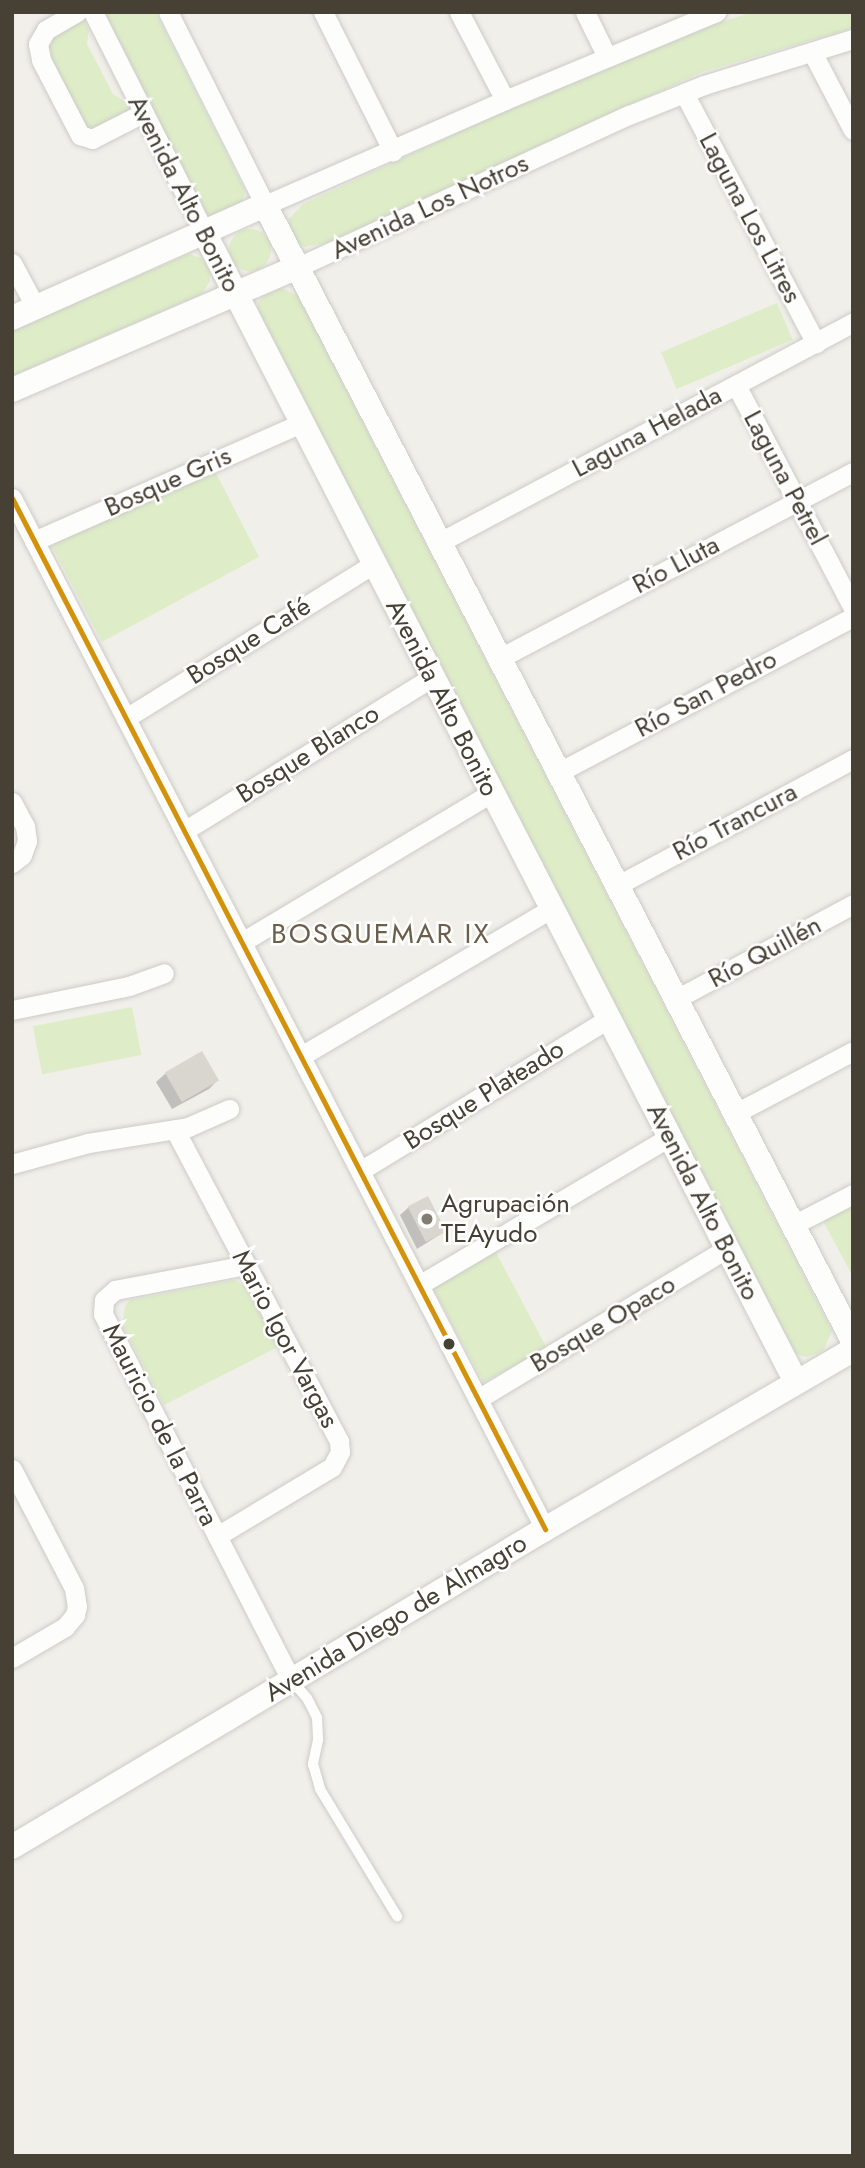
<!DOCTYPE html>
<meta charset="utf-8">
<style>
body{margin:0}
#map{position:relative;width:865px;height:2168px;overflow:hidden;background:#f0efea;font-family:Jost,sans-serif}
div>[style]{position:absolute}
.green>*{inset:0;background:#deedc8;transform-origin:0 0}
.round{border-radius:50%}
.shadow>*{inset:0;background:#0003}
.building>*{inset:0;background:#d9d6d0;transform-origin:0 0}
.roads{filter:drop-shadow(0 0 2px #cdcbc6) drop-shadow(0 0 2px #cdcbc6)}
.service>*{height:10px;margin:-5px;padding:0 5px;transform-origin:5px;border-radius:5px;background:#fdfdfc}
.minor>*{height:19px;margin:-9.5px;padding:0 9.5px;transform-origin:9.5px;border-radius:9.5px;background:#fdfdfc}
.tertiary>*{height:24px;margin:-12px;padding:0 12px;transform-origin:12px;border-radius:12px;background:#fdfdfc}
.bus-1>*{height:5px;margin:-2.5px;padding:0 2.5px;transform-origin:2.5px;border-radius:2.5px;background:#d4920b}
.dots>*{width:19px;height:19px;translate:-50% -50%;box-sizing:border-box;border:4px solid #fff;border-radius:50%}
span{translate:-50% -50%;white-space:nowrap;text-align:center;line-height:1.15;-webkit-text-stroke:5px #fff;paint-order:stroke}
.street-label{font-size:26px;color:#474035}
.poi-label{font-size:26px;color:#474035}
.left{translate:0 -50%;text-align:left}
.neighbourhood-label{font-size:28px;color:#6b5e4b;letter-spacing:2px}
.frame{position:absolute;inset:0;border:14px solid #474035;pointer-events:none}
</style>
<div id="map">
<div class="green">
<i style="clip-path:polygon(102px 12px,155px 12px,243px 187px,245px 193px,241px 205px,211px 217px,206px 213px)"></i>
<i style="clip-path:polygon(753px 12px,853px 12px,853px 28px,702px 72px,326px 243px,304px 247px,297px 243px,289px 227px,289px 219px,303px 204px,429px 146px,545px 92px,696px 30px)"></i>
<i style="clip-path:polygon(82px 17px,89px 30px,87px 44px,113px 94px,129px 104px,131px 110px,88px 135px,42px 54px,44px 41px)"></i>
<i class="round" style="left:229px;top:229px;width:42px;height:42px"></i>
<i style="clip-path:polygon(189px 254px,201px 258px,209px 269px,210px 281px,202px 294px,12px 376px,12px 330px)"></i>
<i style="clip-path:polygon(281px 288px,297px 295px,832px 1331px,824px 1349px,819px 1353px,805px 1357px,795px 1353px,259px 317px,258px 303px,263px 296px)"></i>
<i style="left:777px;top:303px;width:40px;height:126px;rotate:67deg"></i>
<i style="clip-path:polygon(214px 469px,259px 557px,102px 642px,53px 548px,55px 538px)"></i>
<i style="left:132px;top:1007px;width:49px;height:101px;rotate:79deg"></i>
<i style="clip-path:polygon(853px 1201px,853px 1277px,821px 1217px)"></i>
<i style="left:493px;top:1247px;width:115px;height:72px;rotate:62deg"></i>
<i style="clip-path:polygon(235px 1280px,245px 1286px,278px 1347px,164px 1405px,122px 1324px,125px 1306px,130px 1300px)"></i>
</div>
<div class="shadow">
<i style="clip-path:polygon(201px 1053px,217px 1081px,209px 1089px,172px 1109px,156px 1082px,165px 1074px)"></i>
<i style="clip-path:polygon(409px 1207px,444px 1232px,417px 1249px,400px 1215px)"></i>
</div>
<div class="building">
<i style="left:202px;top:1051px;width:34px;height:43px;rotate:60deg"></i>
<i style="left:428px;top:1196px;width:40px;height:23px;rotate:63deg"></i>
</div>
<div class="roads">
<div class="service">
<i style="left:293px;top:1682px;width:21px;rotate:49deg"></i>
<i style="left:307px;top:1698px;width:22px;rotate:63deg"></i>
<i style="left:317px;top:1718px;width:22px;rotate:87deg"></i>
<i style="left:318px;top:1740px;width:25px;rotate:102deg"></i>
<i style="left:313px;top:1764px;width:26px;rotate:74deg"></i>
<i style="left:320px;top:1789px;width:149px;rotate:58.8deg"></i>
</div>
<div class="minor">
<i style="left:77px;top:12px;width:36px;rotate:150deg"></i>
<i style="left:46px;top:30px;width:16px;rotate:120deg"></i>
<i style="left:38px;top:44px;width:16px;rotate:79deg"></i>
<i style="left:41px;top:60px;width:85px;rotate:62.5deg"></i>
<i style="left:80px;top:135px;width:13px;rotate:18deg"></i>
<i style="left:92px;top:139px;width:57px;rotate:-27deg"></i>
<i style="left:93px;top:12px;width:249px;rotate:63.2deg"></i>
<i style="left:168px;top:12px;width:216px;rotate:63.3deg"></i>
<i style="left:265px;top:205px;width:262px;rotate:-23.6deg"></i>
<i style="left:505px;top:100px;width:229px;rotate:-22.6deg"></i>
<i style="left:323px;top:12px;width:156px;rotate:63.3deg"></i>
<i style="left:459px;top:12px;width:99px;rotate:62.4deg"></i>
<i style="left:585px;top:12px;width:50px;rotate:63.9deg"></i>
<i style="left:812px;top:52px;width:88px;rotate:62.3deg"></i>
<i style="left:684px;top:93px;width:283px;rotate:62.2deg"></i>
<i style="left:12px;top:263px;width:51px;rotate:61.9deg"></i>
<i style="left:298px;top:267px;width:364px;rotate:-24.7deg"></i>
<i style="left:629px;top:115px;width:81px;rotate:-21.8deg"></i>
<i style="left:704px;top:85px;width:156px;rotate:-17.2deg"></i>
<i style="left:736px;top:385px;width:252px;rotate:62.3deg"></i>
<i style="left:12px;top:498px;width:1161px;rotate:62.66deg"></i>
<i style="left:34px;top:541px;width:292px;rotate:-23.8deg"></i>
<i style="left:440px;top:542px;width:468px;rotate:-28deg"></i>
<i style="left:500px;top:658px;width:399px;rotate:-27.8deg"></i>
<i style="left:126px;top:718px;width:291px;rotate:-31.9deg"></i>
<i style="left:559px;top:772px;width:332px;rotate:-27.8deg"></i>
<i style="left:12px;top:802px;width:27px;rotate:62deg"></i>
<i style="left:25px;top:826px;width:15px;rotate:82deg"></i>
<i style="left:27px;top:841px;width:15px;rotate:110deg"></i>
<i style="left:22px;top:855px;width:13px;rotate:141deg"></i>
<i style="left:184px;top:831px;width:292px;rotate:-31.8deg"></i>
<i style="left:618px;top:885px;width:267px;rotate:-28.2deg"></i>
<i style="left:242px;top:942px;width:290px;rotate:-30.9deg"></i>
<i style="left:676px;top:999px;width:201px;rotate:-28.2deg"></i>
<i style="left:12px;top:1010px;width:119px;rotate:-11.6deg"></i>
<i style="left:129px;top:986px;width:37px;rotate:-20deg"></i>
<i style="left:301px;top:1056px;width:290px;rotate:-30.5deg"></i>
<i style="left:736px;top:1113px;width:132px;rotate:-27.9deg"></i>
<i style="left:175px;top:1130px;width:352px;rotate:62.2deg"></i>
<i style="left:339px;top:1441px;width:11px;rotate:85deg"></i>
<i style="left:340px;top:1452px;width:17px;rotate:118deg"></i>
<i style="left:332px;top:1467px;width:134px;rotate:149deg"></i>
<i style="left:12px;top:1164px;width:79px;rotate:-15.4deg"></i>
<i style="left:88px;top:1143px;width:101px;rotate:-9.1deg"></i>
<i style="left:188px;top:1127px;width:45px;rotate:-23.7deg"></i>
<i style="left:360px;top:1171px;width:291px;rotate:-31.5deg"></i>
<i style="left:793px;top:1225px;width:68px;rotate:-27.3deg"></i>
<i style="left:246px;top:1265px;width:133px;rotate:169.2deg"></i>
<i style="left:115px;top:1290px;width:15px;rotate:138deg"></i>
<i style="left:104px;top:1300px;width:14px;rotate:94deg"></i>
<i style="left:103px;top:1314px;width:413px;rotate:62.8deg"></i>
<i style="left:419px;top:1285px;width:291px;rotate:-30.6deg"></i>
<i style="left:478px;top:1399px;width:291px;rotate:-31.2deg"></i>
<i style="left:12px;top:1469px;width:134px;rotate:62.5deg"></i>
<i style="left:74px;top:1588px;width:18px;rotate:81deg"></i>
<i style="left:77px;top:1606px;width:9px;rotate:103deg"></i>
<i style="left:75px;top:1615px;width:16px;rotate:130deg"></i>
<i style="left:65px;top:1627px;width:61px;rotate:149.7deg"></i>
</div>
<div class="tertiary">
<i style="left:205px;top:234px;width:1291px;rotate:62.76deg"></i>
<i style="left:12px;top:318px;width:277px;rotate:-24.1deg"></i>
<i style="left:265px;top:205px;width:1279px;rotate:62.63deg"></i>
<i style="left:12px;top:390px;width:311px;rotate:-23.3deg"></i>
<i style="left:12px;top:1847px;width:621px;rotate:-30.82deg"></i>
<i style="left:545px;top:1529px;width:356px;rotate:-30.2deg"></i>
</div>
</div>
<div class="bus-1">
<i style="left:12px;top:498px;width:1161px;rotate:62.66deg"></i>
</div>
<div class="dots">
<i style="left:427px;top:1219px;background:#827d74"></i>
<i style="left:449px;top:1344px;background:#474035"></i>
</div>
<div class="street-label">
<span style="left:184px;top:194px;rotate:63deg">Avenida Alto Bonito</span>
<span style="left:430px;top:207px;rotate:-25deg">Avenida Los Notros</span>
<span style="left:750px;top:218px;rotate:62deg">Laguna Los Litres</span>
<span style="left:647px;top:432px;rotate:-28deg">Laguna Helada</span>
<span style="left:785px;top:478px;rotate:62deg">Laguna Petrel</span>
<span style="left:168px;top:482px;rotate:-24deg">Bosque Gris</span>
<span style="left:676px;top:565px;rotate:-28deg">Río Lluta</span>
<span style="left:249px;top:641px;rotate:-32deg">Bosque Café</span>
<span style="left:706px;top:694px;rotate:-28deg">Río San Pedro</span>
<span style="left:442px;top:698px;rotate:63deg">Avenida Alto Bonito</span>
<span style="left:308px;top:754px;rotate:-32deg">Bosque Blanco</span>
<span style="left:735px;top:822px;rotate:-28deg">Río Trancura</span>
<span style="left:765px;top:952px;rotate:-28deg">Río Quillén</span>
<span style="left:484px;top:1095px;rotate:-32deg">Bosque Plateado</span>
<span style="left:703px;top:1202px;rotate:63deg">Avenida Alto Bonito</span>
<span style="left:603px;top:1324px;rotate:-31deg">Bosque Opaco</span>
<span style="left:285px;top:1339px;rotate:62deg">Mario Igor Vargas</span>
<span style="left:160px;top:1425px;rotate:63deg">Mauricio de la Parra</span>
<span style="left:396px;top:1618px;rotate:-31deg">Avenida Diego de Almagro</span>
</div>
<div class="poi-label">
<span class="left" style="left:441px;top:1219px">Agrupación<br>TEAyudo</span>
</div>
<div class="neighbourhood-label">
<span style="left:381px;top:934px">BOSQUEMAR IX</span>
</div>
<div class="frame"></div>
</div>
